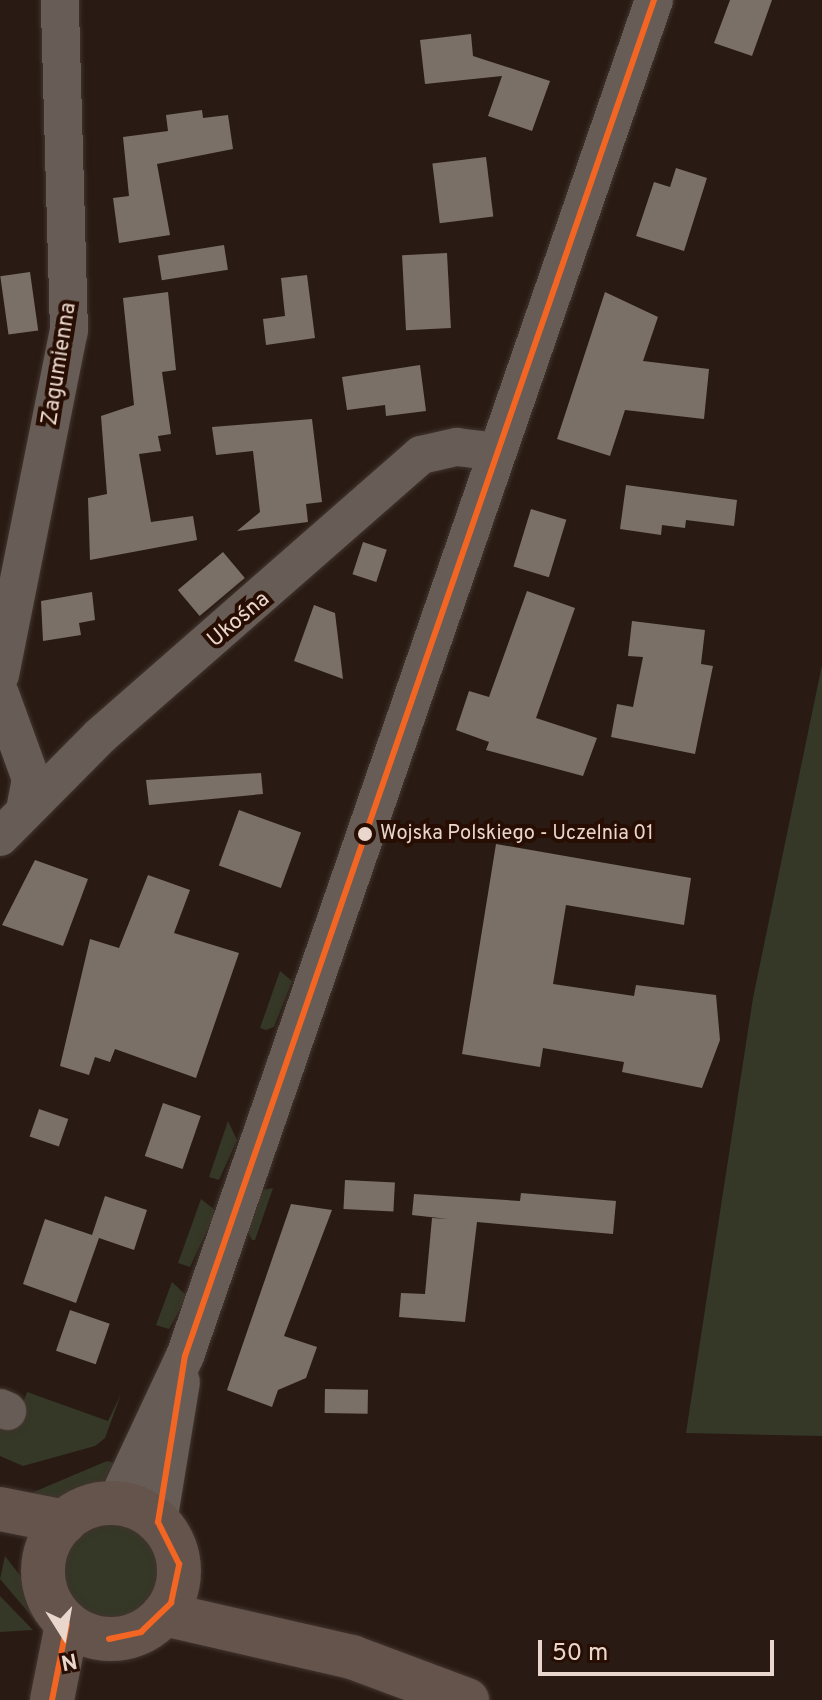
<!DOCTYPE html>
<meta charset="utf-8">
<style>
body{margin:0}
#map{position:relative;width:822px;height:1700px;overflow:hidden;background:#291b13;font-family:Overpass,sans-serif}
div>[style]{position:absolute}
.green>*{inset:0;background:#353826}
.round{border-radius:50%}
.building>*{inset:0;background:#7a7067;transform-origin:0 0}
.roads{filter:drop-shadow(0 0 2px #41342f) drop-shadow(0 0 2px #41342f)}
.minor>*{height:38px;margin:-19px;padding:0 19px;transform-origin:19px;border-radius:19px;background:#685c56}
.major>*{height:44px;margin:-22px;padding:0 22px;transform-origin:22px;border-radius:22px;background:#64544b}
.major>.ring{margin:-22px;padding:0;box-sizing:content-box;background:none;border:44px solid #64544b;border-radius:50%}
.bus-1>*{height:6px;margin:-3px;padding:0 3px;transform-origin:3px;border-radius:3px;background:#f26522}
.dots>*{width:22px;height:22px;translate:-50% -50%;box-sizing:border-box;border:4px solid #280e02;border-radius:50%}
span{translate:-50% -50%;white-space:nowrap;text-align:center;line-height:1.15;-webkit-text-stroke:8px #280e02;paint-order:stroke}
.bus-label{font-size:20px;color:#e9d6cc}
.left{translate:0 -50%;text-align:left}
.street-label{font-size:22px;color:#e9d6cc}
.north{position:absolute;left:24px;top:1596px;width:80px;height:80px;-webkit-text-stroke:6px #280e02;paint-order:stroke;rotate:169deg;font-size:22px;font-weight:700;line-height:32px;text-align:center;color:#e9d6cc}
.north::after{content:'';display:block;margin:auto;width:28px;height:36px;background:#e9d6cc;clip-path:polygon(50% 0,100% 100%,50% 72%,0 100%)}
.scale{position:absolute;left:538px;top:1640px;width:236px;height:36px;box-sizing:border-box;border:4px solid #e9d6cc;border-top:0;padding-left:10px;font-size:24px;line-height:28px;white-space:nowrap;color:#e9d6cc;-webkit-text-stroke:6px #280e02;paint-order:stroke}
</style>
<div id="map">
<div class="green">
<i style="clip-path:polygon(822px 665px,822px 1436px,686px 1433px,753px 998px)"></i>
<i style="clip-path:polygon(280px 971px,292px 981px,274px 1027px,266px 1030px,260px 1028px)"></i>
<i style="clip-path:polygon(228px 1121px,237px 1140px,219px 1180px,209px 1177px)"></i>
<i style="clip-path:polygon(273px 1188px,255px 1240px,252px 1240px,248px 1232px,262px 1190px)"></i>
<i style="clip-path:polygon(201px 1199px,216px 1211px,190px 1267px,178px 1263px)"></i>
<i style="clip-path:polygon(172px 1282px,187px 1296px,169px 1329px,156px 1325px)"></i>
<i style="clip-path:polygon(27px 1392px,108px 1421px,121px 1394px,105px 1438px,95px 1446px,23px 1466px,0 1456px,0 1422px,15px 1427px)"></i>
<i style="clip-path:polygon(107px 1461px,118px 1464px,104px 1481px,66px 1498px,45px 1504px,29px 1494px)"></i>
<i class="round" style="left:62px;top:1523px;width:96px;height:96px"></i>
<i style="clip-path:polygon(5px 1556px,22px 1578px,39px 1625px,0 1579px)"></i>
<i style="clip-path:polygon(0 1596px,33px 1630px,0 1632px)"></i>
</div>
<div class="building">
<i style="clip-path:polygon(730px 0,772px 0,752px 56px,714px 43px)"></i>
<i style="clip-path:polygon(471px 34px,473px 56px,550px 81px,532px 131px,488px 116px,502px 76px,425px 84px,420px 40px)"></i>
<i style="clip-path:polygon(202px 110px,203px 118px,228px 115px,233px 149px,157px 164px,170px 235px,119px 243px,113px 198px,129px 196px,123px 137px,168px 131px,166px 115px)"></i>
<i style="left:486px;top:157px;width:60px;height:54px;rotate:83deg"></i>
<i style="clip-path:polygon(676px 168px,707px 178px,684px 251px,636px 236px,654px 182px,670px 187px)"></i>
<i style="left:224px;top:245px;width:25px;height:67px;rotate:81deg"></i>
<i style="left:447px;top:253px;width:75px;height:45px;rotate:87deg"></i>
<i style="left:30px;top:272px;width:59px;height:30px;rotate:82deg"></i>
<i style="clip-path:polygon(307px 275px,315px 338px,266px 345px,263px 319px,285px 316px,281px 278px)"></i>
<i style="clip-path:polygon(168px 292px,176px 370px,162px 372px,171px 434px,158px 436px,161px 451px,139px 454px,151px 522px,193px 516px,197px 540px,90px 560px,88px 498px,107px 494px,101px 416px,134px 405px,123px 298px)"></i>
<i style="clip-path:polygon(605px 292px,658px 317px,643px 361px,709px 369px,704px 419px,625px 410px,610px 456px,557px 439px)"></i>
<i style="clip-path:polygon(420px 365px,426px 411px,386px 416px,385px 405px,347px 410px,342px 377px)"></i>
<i style="clip-path:polygon(312px 419px,322px 502px,306px 504px,308px 522px,237px 531px,260px 512px,253px 451px,216px 455px,212px 427px)"></i>
<i style="clip-path:polygon(626px 485px,737px 500px,734px 526px,686px 520px,685px 528px,662px 525px,661px 535px,620px 529px)"></i>
<i style="left:531px;top:509px;width:37px;height:60px;rotate:17deg"></i>
<i style="left:363px;top:542px;width:25px;height:34px;rotate:18deg"></i>
<i style="left:223px;top:552px;width:34px;height:59px;rotate:50deg"></i>
<i style="clip-path:polygon(527px 591px,575px 608px,536px 718px,597px 738px,583px 776px,486px 750px,489px 742px,456px 730px,469px 691px,489px 697px)"></i>
<i style="clip-path:polygon(92px 592px,95px 620px,79px 623px,81px 635px,43px 641px,41px 601px)"></i>
<i style="clip-path:polygon(314px 605px,335px 613px,343px 679px,294px 661px)"></i>
<i style="clip-path:polygon(632px 621px,705px 630px,701px 664px,713px 666px,695px 754px,611px 737px,617px 704px,633px 707px,643px 657px,628px 656px)"></i>
<i style="clip-path:polygon(261px 773px,263px 794px,149px 805px,146px 780px)"></i>
<i style="left:239px;top:810px;width:66px;height:59px;rotate:20deg"></i>
<i style="clip-path:polygon(496px 844px,691px 878px,684px 925px,566px 905px,553px 984px,634px 996px,636px 985px,716px 995px,720px 1040px,702px 1088px,622px 1072px,624px 1062px,543px 1048px,540px 1067px,462px 1054px)"></i>
<i style="clip-path:polygon(35px 860px,88px 879px,63px 946px,2px 925px)"></i>
<i style="clip-path:polygon(148px 875px,190px 890px,174px 933px,239px 953px,196px 1078px,115px 1049px,110px 1062px,95px 1057px,89px 1075px,60px 1066px,90px 939px,119px 948px)"></i>
<i style="left:163px;top:1103px;width:40px;height:56px;rotate:19deg"></i>
<i style="left:39px;top:1109px;width:31px;height:29px;rotate:19deg"></i>
<i style="left:345px;top:1180px;width:50px;height:29px;rotate:3deg"></i>
<i style="clip-path:polygon(521px 1193px,616px 1201px,613px 1234px,477px 1222px,465px 1322px,399px 1317px,401px 1293px,425px 1294px,432px 1218px,448px 1219px,412px 1215px,414px 1194px,520px 1201px)"></i>
<i style="clip-path:polygon(105px 1196px,147px 1210px,134px 1250px,99px 1238px,76px 1303px,23px 1284px,45px 1219px,92px 1235px)"></i>
<i style="clip-path:polygon(291px 1204px,332px 1210px,284px 1336px,317px 1347px,306px 1378px,278px 1390px,272px 1407px,227px 1390px)"></i>
<i style="left:70px;top:1310px;width:42px;height:43px;rotate:19deg"></i>
<i style="left:325px;top:1389px;width:43px;height:24px;rotate:1deg"></i>
</div>
<div class="roads">
<div class="minor">
<i style="left:0;top:675px;width:351px;rotate:-78.7deg"></i>
<i style="left:69px;top:331px;width:331px;rotate:-91.6deg"></i>
<i style="left:0;top:694px;width:90px;rotate:70deg"></i>
<i style="left:31px;top:779px;width:26px;rotate:101deg"></i>
<i style="left:0;top:837px;width:142px;rotate:-45.3deg"></i>
<i style="left:100px;top:736px;width:427px;rotate:-41.2deg"></i>
<i style="left:421px;top:455px;width:37px;rotate:-13deg"></i>
<i style="left:457px;top:447px;width:40px;rotate:7.1deg"></i>
<i style="left:0;top:1408px;width:8px;rotate:23deg"></i>
<i style="left:116px;top:1503px;width:162px;rotate:-64.9deg"></i>
<i style="left:185px;top:1356px;width:1435px;rotate:-70.92deg"></i>
<i style="left:158px;top:1522px;width:142px;rotate:-80.7deg"></i>
</div>
<div class="major">
<i class="ring" style="left:43px;top:1503px;width:92px;height:92px"></i>
<i style="left:0;top:1509px;width:66px;rotate:11.3deg"></i>
<i style="left:164px;top:1614px;width:193px;rotate:12.9deg"></i>
<i style="left:352px;top:1657px;width:123px;rotate:20.5deg"></i>
<i style="left:52px;top:1700px;width:77px;rotate:-78.8deg"></i>
</div>
</div>
<div class="bus-1">
<i style="left:158px;top:1522px;width:168px;rotate:-80.8deg"></i>
<i style="left:185px;top:1356px;width:1435px;rotate:-70.92deg"></i>
<i style="left:109px;top:1639px;width:33px;rotate:-12deg"></i>
<i style="left:141px;top:1632px;width:42px;rotate:-44deg"></i>
<i style="left:171px;top:1603px;width:40px;rotate:-78deg"></i>
<i style="left:179px;top:1564px;width:47px;rotate:-116.6deg"></i>
<i style="left:52px;top:1700px;width:77px;rotate:-78.8deg"></i>
</div>
<div class="dots">
<i style="left:365px;top:834px;background:#e9d6cc"></i>
</div>
<div class="bus-label">
<span class="left" style="left:380px;top:834px">Wojska Polskiego - Uczelnia 01</span>
</div>
<div class="street-label">
<span style="left:60px;top:364px;rotate:-81deg">Zagumienna</span>
<span style="left:239px;top:620px;rotate:-40deg">Ukośna</span>
</div>
<div class="north">N</div>
<div class="scale">50 m</div>
</div>
